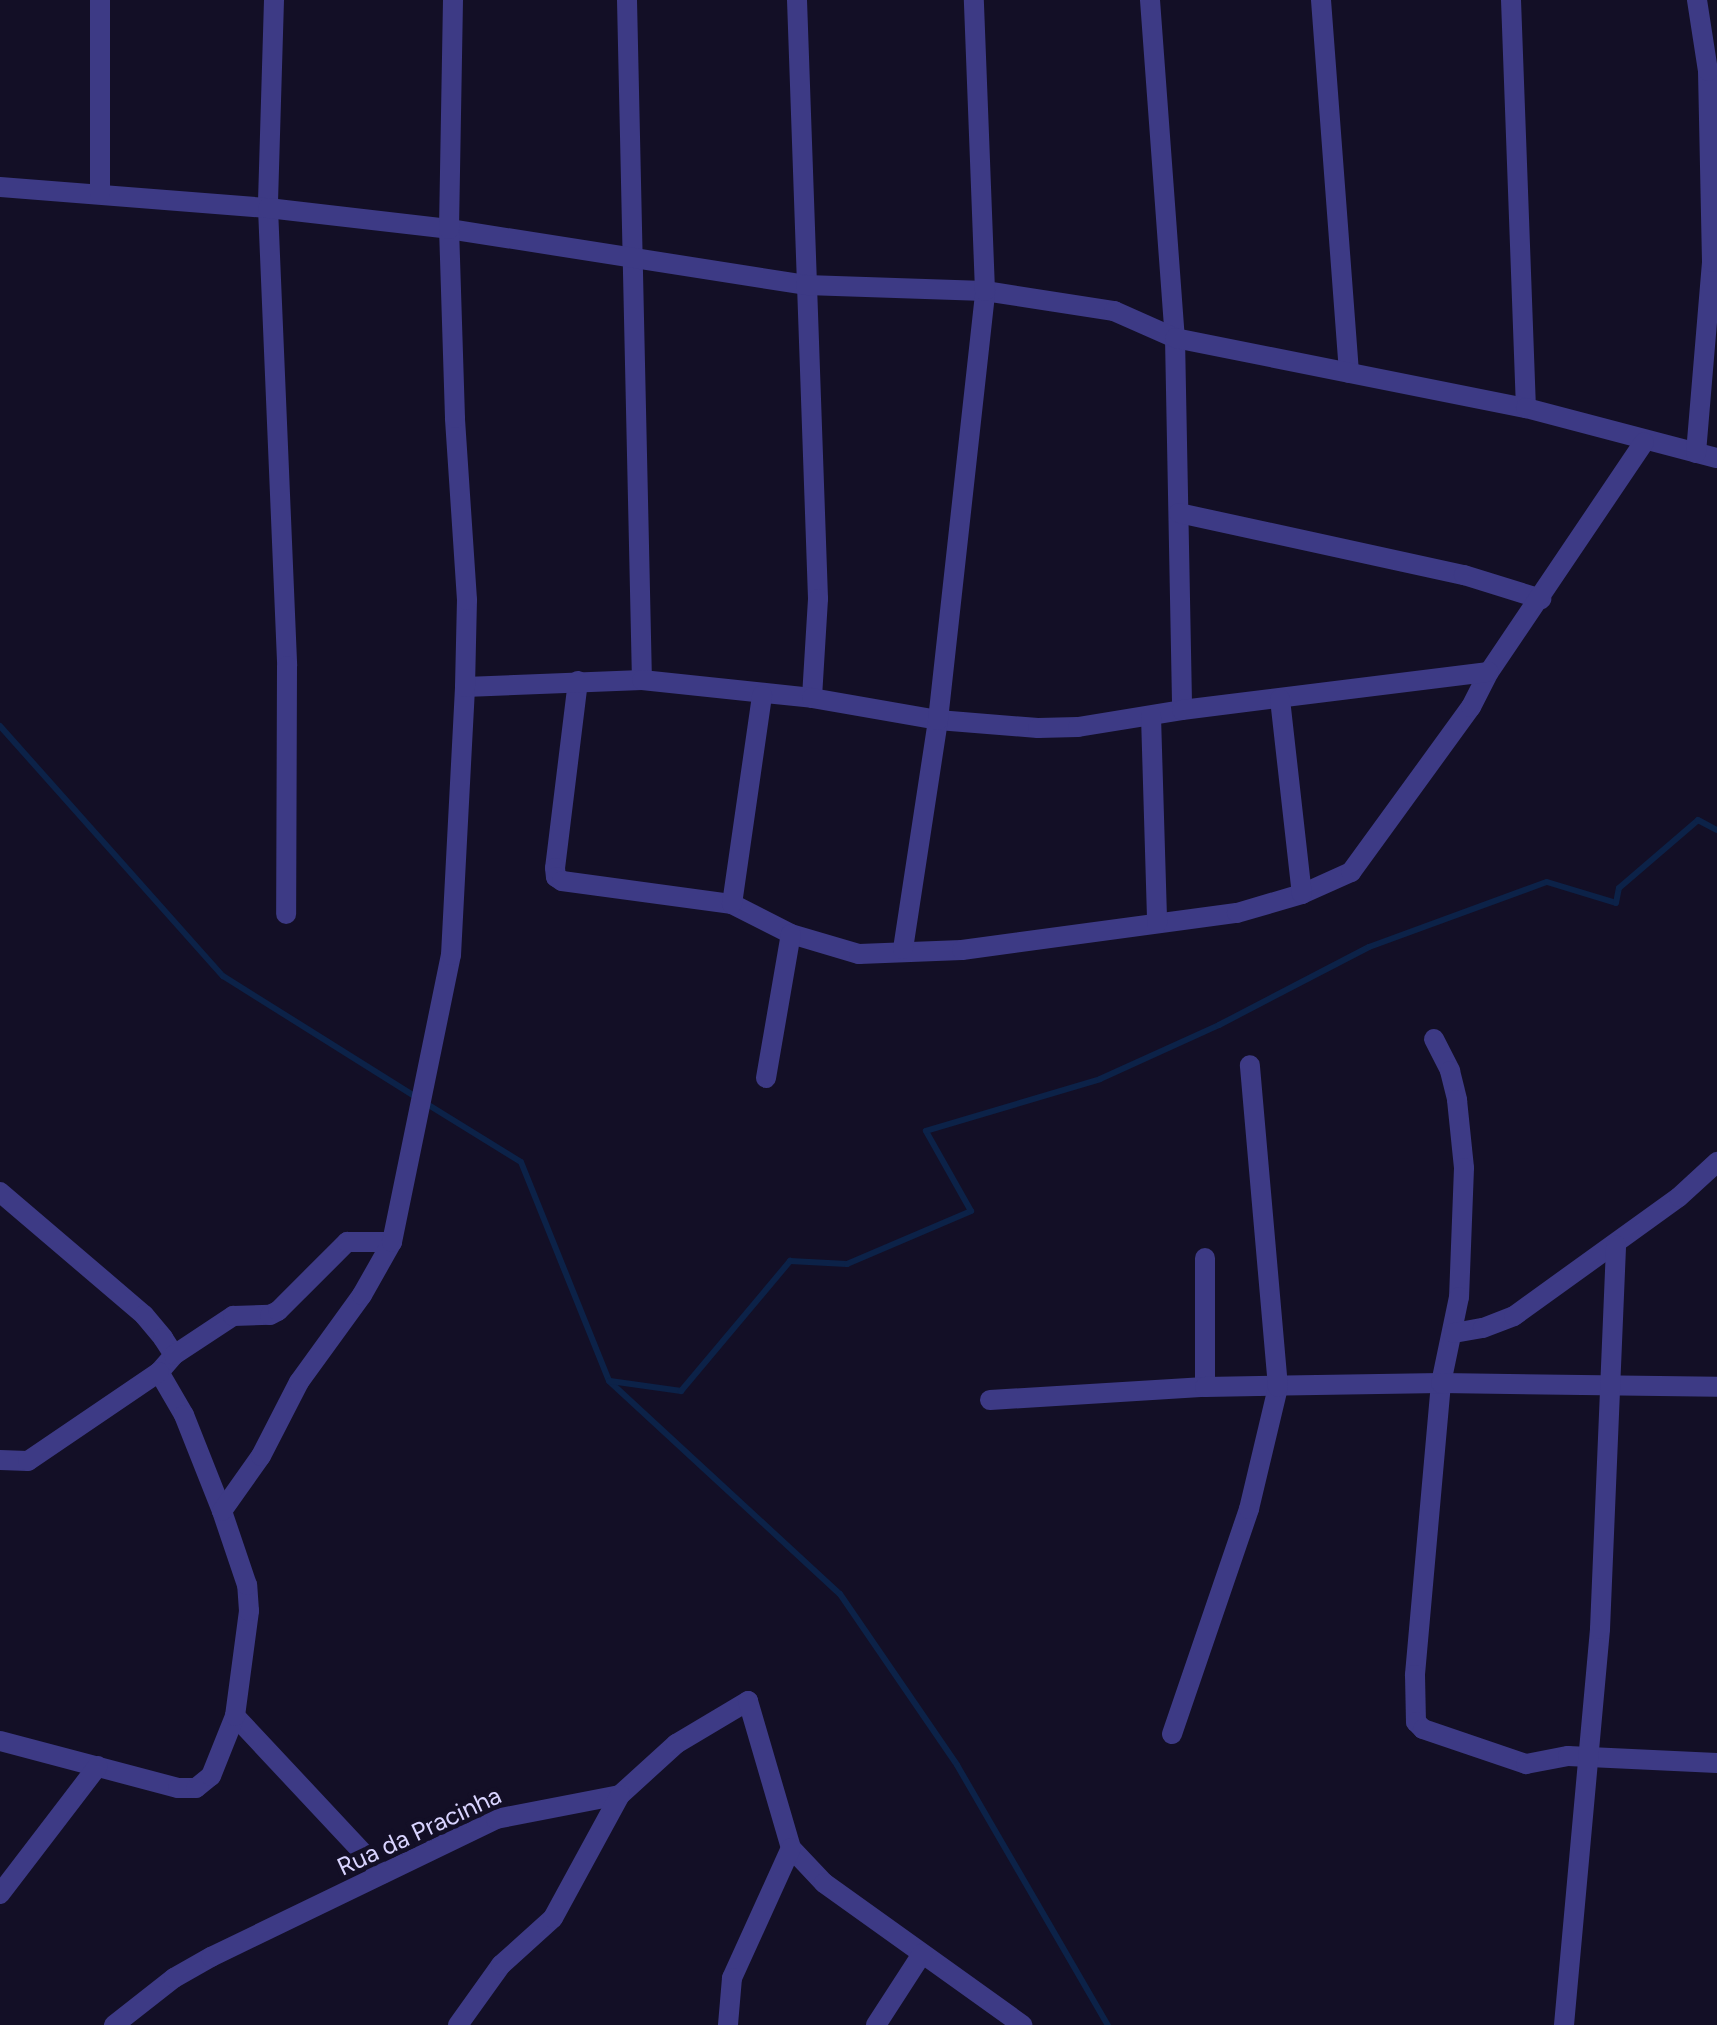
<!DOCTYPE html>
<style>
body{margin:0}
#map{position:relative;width:1717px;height:2025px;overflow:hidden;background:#130f26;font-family:Figtree,sans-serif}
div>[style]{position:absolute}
.stream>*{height:6px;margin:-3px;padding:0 3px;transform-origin:3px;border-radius:3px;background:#0c2248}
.street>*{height:20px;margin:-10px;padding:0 10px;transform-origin:10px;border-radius:10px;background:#3d3a85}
span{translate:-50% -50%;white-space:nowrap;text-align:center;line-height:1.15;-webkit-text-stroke:9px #130f26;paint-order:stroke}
.street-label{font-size:25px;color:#d9d4ff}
</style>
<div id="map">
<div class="stream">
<i style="left:0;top:726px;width:335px;rotate:48.3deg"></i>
<i style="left:223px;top:976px;width:228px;rotate:32.1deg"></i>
<i style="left:427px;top:1104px;width:110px;rotate:31.7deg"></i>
<i style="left:521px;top:1162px;width:236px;rotate:68.1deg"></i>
<i style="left:609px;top:1381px;width:314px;rotate:42.7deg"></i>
<i style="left:840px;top:1594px;width:207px;rotate:55.6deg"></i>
<i style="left:957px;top:1765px;width:301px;rotate:59.9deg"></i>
<i style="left:610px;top:1381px;width:72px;rotate:8deg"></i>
<i style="left:681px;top:1391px;width:170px;rotate:-50deg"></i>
<i style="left:790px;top:1261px;width:57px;rotate:3deg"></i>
<i style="left:847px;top:1264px;width:135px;rotate:-23.1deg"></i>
<i style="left:971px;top:1211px;width:92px;rotate:-119.4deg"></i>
<i style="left:926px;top:1131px;width:182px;rotate:-16.6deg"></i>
<i style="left:1100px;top:1079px;width:131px;rotate:-24.4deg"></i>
<i style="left:1219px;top:1025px;width:169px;rotate:-27.5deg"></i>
<i style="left:1369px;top:947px;width:189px;rotate:-20.1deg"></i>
<i style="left:1547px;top:882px;width:72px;rotate:16.9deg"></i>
<i style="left:1616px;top:903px;width:15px;rotate:-79deg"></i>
<i style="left:1619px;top:888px;width:104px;rotate:-40.7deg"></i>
<i style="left:1698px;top:820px;width:21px;rotate:28deg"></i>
</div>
<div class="street">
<i style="left:274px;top:0;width:208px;rotate:91.7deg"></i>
<i style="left:268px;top:208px;width:458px;rotate:87.6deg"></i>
<i style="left:287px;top:666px;width:248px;rotate:90.2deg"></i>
<i style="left:627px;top:0;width:680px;rotate:88.74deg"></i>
<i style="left:797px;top:0;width:599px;rotate:87.99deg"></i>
<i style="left:818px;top:599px;width:99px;rotate:93.5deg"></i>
<i style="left:1150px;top:0;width:339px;rotate:85.8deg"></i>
<i style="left:1175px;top:338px;width:372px;rotate:88.9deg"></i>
<i style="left:1321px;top:0;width:374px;rotate:85.7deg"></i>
<i style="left:1511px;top:0;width:408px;rotate:87.9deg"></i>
<i style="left:0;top:187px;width:269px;rotate:4.5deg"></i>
<i style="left:268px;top:208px;width:182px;rotate:6.6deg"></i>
<i style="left:449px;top:229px;width:361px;rotate:8.9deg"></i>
<i style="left:806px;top:285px;width:179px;rotate:1.9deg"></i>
<i style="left:985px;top:291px;width:131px;rotate:8.8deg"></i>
<i style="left:1114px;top:311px;width:67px;rotate:23.9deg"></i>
<i style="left:1175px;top:338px;width:358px;rotate:11.3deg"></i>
<i style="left:1526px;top:408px;width:197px;rotate:14.7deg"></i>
<i style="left:100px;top:194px;width:194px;rotate:-90deg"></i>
<i style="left:1696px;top:453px;width:192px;rotate:-85.2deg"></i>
<i style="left:1712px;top:262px;width:191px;rotate:-91.2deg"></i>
<i style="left:1708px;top:71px;width:72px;rotate:-98.8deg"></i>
<i style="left:1179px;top:513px;width:292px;rotate:12.3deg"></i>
<i style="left:1464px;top:575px;width:81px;rotate:17.3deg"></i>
<i style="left:578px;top:681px;width:188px;rotate:97deg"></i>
<i style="left:555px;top:868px;width:9px;rotate:84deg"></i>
<i style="left:556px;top:877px;width:7px;rotate:34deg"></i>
<i style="left:562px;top:881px;width:172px;rotate:7.7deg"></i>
<i style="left:732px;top:904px;width:66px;rotate:27deg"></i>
<i style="left:791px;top:934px;width:71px;rotate:16.4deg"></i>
<i style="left:859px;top:954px;width:103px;rotate:-2.2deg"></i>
<i style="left:962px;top:950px;width:277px;rotate:-7.7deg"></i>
<i style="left:1237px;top:913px;width:68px;rotate:-16.3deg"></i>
<i style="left:1302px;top:894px;width:54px;rotate:-24.2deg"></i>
<i style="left:1351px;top:872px;width:204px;rotate:-54deg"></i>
<i style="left:1471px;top:707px;width:39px;rotate:-63deg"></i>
<i style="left:1489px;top:672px;width:277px;rotate:-56deg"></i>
<i style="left:465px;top:687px;width:177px;rotate:-2.3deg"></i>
<i style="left:642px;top:680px;width:171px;rotate:6deg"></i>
<i style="left:812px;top:698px;width:128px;rotate:9.9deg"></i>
<i style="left:938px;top:720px;width:100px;rotate:4.6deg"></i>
<i style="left:1038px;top:728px;width:40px;rotate:-1.4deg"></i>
<i style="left:1078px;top:727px;width:105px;rotate:-9.3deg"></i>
<i style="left:1182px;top:710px;width:309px;rotate:-7.1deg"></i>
<i style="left:1280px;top:699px;width:196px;rotate:83.6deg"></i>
<i style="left:1151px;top:716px;width:207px;rotate:88.3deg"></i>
<i style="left:732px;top:904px;width:211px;rotate:-81.8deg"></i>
<i style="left:903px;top:949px;width:232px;rotate:-81.3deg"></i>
<i style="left:938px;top:720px;width:432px;rotate:-83.7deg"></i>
<i style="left:985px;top:291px;width:291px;rotate:-92.2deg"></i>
<i style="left:1434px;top:1039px;width:36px;rotate:63deg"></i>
<i style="left:1450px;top:1071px;width:30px;rotate:76deg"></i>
<i style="left:1457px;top:1100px;width:68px;rotate:84.1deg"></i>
<i style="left:1464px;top:1168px;width:129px;rotate:92.2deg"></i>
<i style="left:1459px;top:1297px;width:88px;rotate:101.8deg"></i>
<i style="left:1441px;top:1383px;width:293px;rotate:95.1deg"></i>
<i style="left:1415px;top:1675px;width:47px;rotate:88.8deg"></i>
<i style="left:1416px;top:1722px;width:10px;rotate:45deg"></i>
<i style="left:1423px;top:1729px;width:109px;rotate:18.8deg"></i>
<i style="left:1526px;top:1764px;width:43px;rotate:-10.8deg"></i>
<i style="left:1568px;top:1756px;width:149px;rotate:2.7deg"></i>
<i style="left:766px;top:1078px;width:146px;rotate:-80.2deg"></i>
<i style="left:0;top:1192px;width:189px;rotate:40.5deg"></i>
<i style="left:144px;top:1315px;width:30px;rotate:50deg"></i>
<i style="left:163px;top:1338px;width:20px;rotate:57deg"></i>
<i style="left:174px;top:1355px;width:23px;rotate:131deg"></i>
<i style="left:159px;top:1372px;width:50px;rotate:59.8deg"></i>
<i style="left:184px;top:1415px;width:103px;rotate:68.4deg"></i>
<i style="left:1205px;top:1258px;width:129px;rotate:90deg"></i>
<i style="left:1454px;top:1333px;width:29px;rotate:-10deg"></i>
<i style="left:1483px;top:1328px;width:33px;rotate:-21deg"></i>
<i style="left:1514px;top:1316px;width:203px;rotate:-35.8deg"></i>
<i style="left:1679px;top:1197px;width:52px;rotate:-42.6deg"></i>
<i style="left:174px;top:1355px;width:71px;rotate:-33.5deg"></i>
<i style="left:233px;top:1316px;width:37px;rotate:-2deg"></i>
<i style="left:270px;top:1315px;width:9px;rotate:-27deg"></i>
<i style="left:278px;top:1311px;width:98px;rotate:-45deg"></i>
<i style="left:347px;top:1242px;width:45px"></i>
<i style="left:990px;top:1400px;width:215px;rotate:-3.5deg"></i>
<i style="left:1205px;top:1387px;width:236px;rotate:-1deg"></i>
<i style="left:1441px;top:1383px;width:276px;rotate:0.8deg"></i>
<i style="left:0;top:1460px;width:28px;rotate:2deg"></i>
<i style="left:28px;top:1461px;width:158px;rotate:-34.2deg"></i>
<i style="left:235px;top:1716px;width:216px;rotate:46.9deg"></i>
<i style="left:1172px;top:1734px;width:238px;rotate:-71.1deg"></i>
<i style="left:1249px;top:1509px;width:125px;rotate:-76.6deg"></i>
<i style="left:1278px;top:1387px;width:323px;rotate:-95deg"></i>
<i style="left:0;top:1741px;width:184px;rotate:14.8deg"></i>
<i style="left:178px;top:1788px;width:18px"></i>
<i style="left:196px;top:1788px;width:19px;rotate:-39deg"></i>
<i style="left:211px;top:1776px;width:65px;rotate:-68.2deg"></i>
<i style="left:235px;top:1716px;width:106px;rotate:-82.4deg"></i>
<i style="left:249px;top:1611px;width:26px;rotate:-94deg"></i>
<i style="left:247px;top:1585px;width:78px;rotate:-108.7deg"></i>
<i style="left:222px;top:1511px;width:67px;rotate:-54.7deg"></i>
<i style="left:261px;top:1456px;width:83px;rotate:-62.8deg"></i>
<i style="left:299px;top:1382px;width:107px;rotate:-54.1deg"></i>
<i style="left:362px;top:1295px;width:61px;rotate:-60.5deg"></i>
<i style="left:392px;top:1242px;width:293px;rotate:-78.4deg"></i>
<i style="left:451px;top:955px;width:268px;rotate:-87deg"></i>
<i style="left:465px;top:687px;width:87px;rotate:-88.7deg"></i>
<i style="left:467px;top:600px;width:182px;rotate:-93.8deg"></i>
<i style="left:455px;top:418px;width:189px;rotate:-91.8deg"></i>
<i style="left:449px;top:229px;width:229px;rotate:-89deg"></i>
<i style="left:791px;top:1848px;width:48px;rotate:46.7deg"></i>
<i style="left:824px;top:1883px;width:244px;rotate:35.6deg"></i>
<i style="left:0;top:1894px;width:161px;rotate:-52.6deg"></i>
<i style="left:114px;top:2025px;width:76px;rotate:-38.1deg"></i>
<i style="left:174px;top:1978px;width:43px;rotate:-29.6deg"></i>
<i style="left:211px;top:1957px;width:317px;rotate:-25.8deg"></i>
<i style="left:496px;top:1819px;width:126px;rotate:-11deg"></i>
<i style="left:620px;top:1795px;width:76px;rotate:-42.3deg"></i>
<i style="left:676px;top:1744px;width:84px;rotate:-30.8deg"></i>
<i style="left:748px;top:1701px;width:153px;rotate:73.7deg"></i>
<i style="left:791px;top:1848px;width:143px;rotate:114.4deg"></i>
<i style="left:732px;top:1978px;width:47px;rotate:94.9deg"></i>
<i style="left:458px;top:2025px;width:74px;rotate:-54.4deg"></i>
<i style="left:501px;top:1965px;width:70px;rotate:-42.1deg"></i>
<i style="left:553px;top:1918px;width:140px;rotate:-61.4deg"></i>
<i style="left:876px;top:2025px;width:85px;rotate:-57.1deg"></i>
<i style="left:1564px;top:2025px;width:398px;rotate:-84.8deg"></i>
<i style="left:1600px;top:1629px;width:384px;rotate:-87.6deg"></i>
</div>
<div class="street-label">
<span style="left:419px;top:1831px;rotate:-25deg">Rua da Pracinha</span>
</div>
</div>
